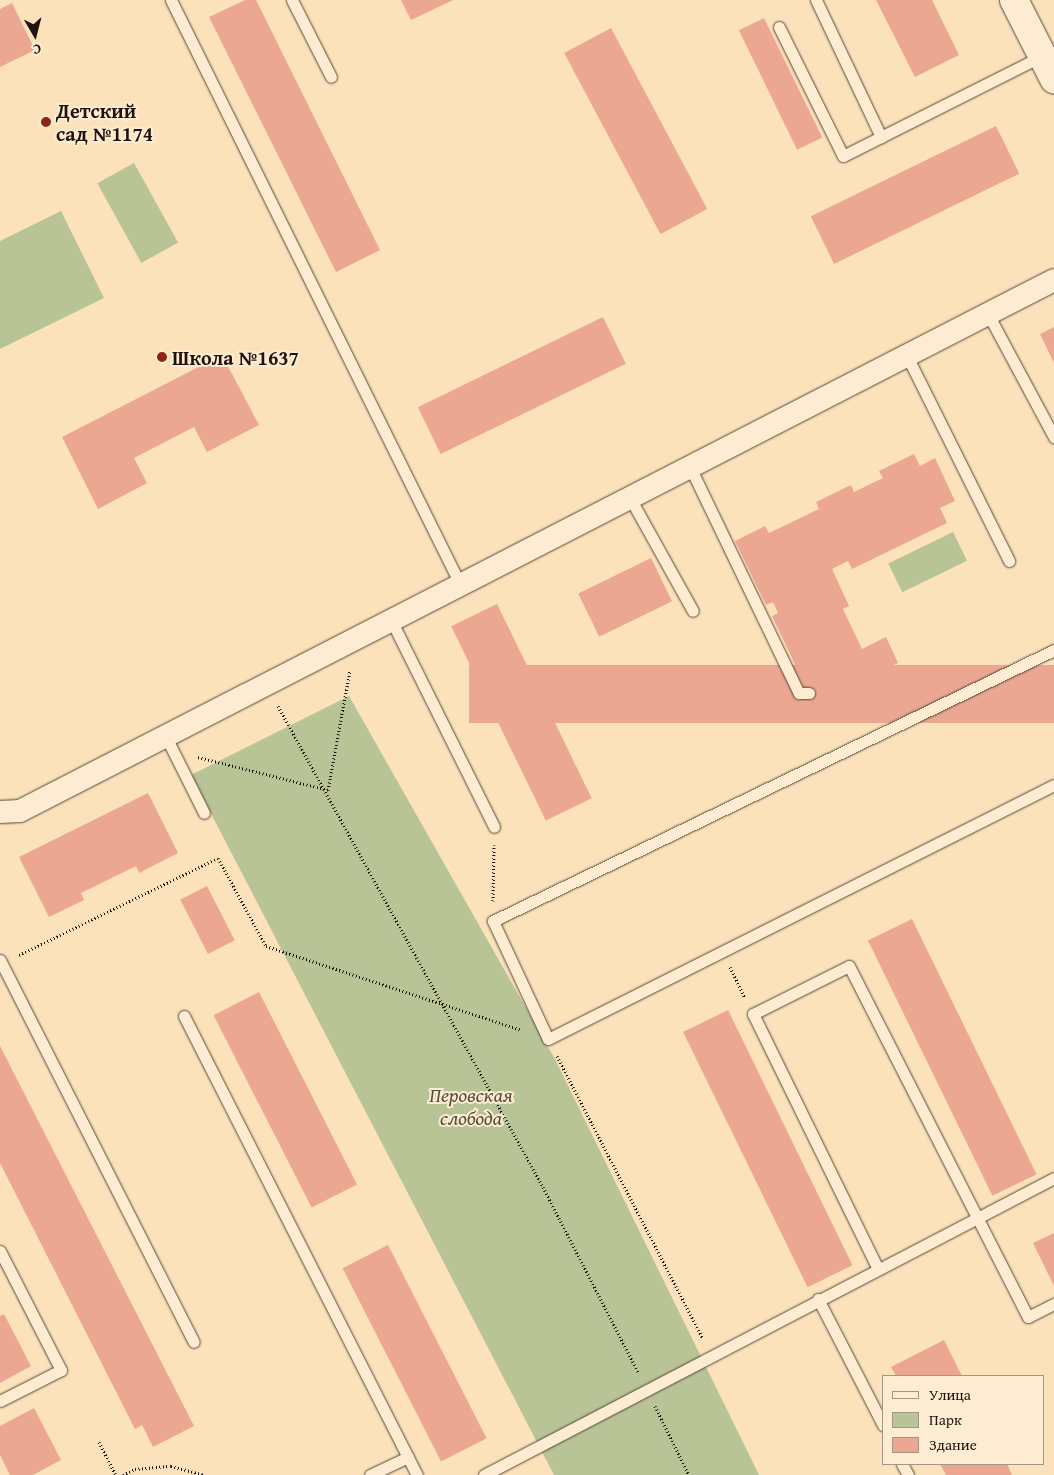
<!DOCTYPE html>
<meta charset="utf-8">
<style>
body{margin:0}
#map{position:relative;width:1054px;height:1475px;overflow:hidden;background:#fce2ba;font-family:"Gentium Book Plus",serif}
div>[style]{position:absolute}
.green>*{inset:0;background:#b8c495;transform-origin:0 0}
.building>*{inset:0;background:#eba792;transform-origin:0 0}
.path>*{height:3px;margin-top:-1.5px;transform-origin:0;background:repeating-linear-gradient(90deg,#20130e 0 1px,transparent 0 3.5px)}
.roads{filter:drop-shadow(0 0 1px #574739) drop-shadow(0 0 1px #574739)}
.service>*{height:11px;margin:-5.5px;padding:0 5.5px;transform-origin:5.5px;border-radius:5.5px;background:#fdecd2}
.minor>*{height:22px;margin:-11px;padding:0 11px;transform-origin:11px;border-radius:11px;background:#fdecd2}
.tertiary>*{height:28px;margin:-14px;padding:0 14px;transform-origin:14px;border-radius:14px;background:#fdecd2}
.dots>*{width:14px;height:14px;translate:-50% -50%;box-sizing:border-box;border:2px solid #fdecd2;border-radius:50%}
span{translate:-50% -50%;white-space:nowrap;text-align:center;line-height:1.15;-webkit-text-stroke:4px #fdecd2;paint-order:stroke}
.poi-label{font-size:20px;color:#20130e;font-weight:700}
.left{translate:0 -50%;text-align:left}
.park-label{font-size:20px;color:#55513d;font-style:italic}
.legend{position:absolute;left:882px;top:1375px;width:162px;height:90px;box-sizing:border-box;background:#fdecd2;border:1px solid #a59584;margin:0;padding:6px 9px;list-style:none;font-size:15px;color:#20130e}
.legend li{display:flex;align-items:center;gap:10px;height:25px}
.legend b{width:25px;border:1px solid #a59584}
.north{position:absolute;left:10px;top:10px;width:50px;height:50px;-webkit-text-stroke:4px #fdecd2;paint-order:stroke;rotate:172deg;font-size:14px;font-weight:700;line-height:20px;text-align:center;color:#20130e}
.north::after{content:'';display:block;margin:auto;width:18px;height:22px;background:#20130e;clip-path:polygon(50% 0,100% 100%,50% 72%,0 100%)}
</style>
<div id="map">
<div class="green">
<i style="left:134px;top:163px;width:91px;height:42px;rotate:61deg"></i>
<i style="clip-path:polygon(61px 211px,104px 298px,0 349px,0 241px)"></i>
<i style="left:953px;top:532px;width:32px;height:72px;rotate:64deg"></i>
<i style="clip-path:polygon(349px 696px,555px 1059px,759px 1475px,554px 1475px,191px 775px)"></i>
</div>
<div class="building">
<i style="clip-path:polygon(245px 0,256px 0,380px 250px,336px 272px,209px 17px)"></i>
<i style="clip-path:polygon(401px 0,453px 0,411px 20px)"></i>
<i style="clip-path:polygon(876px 0,932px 0,959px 55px,915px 77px)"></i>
<i style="clip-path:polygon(12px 3px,35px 50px,0 67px,0 9px)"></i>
<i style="left:764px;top:18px;width:133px;height:28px;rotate:64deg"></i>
<i style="left:611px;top:28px;width:205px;height:53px;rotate:62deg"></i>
<i style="left:996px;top:126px;width:53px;height:206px;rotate:64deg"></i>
<i style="left:603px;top:317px;width:52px;height:206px;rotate:64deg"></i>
<i style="clip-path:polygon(1054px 327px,1054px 363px,1040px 334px)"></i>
<i style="clip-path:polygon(222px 355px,259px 425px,207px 452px,194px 427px,134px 458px,147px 483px,98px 509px,62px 437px)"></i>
<i style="clip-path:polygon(914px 454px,920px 466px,935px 458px,955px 501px,940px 508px,947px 523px,852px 569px,848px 561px,832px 569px,849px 606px,843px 609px,862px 649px,886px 637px,898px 663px,814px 704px,772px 616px,778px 613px,773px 602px,766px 605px,735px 541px,765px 526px,769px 533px,819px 509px,816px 502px,851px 485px,854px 492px,883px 478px,879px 471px)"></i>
<i style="left:651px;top:558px;width:48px;height:81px;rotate:64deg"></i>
<i style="left:497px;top:604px;width:216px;height:51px;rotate:64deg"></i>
<i style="left:1054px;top:665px;width:58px;height:585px;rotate:90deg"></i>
<i style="clip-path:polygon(148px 793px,178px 853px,139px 873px,136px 866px,81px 893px,84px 900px,49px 917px,19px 857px)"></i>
<i style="left:207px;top:886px;width:61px;height:30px;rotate:63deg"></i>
<i style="left:912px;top:919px;width:284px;height:49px;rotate:64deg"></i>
<i style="left:259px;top:992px;width:216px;height:51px;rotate:63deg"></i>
<i style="left:728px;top:1010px;width:284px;height:50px;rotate:64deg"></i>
<i style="clip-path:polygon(0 1046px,194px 1426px,153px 1447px,142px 1425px,135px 1429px,0 1163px)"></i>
<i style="clip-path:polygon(1054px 1233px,1054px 1286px,1033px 1243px)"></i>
<i style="left:388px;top:1245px;width:217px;height:51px;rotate:63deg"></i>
<i style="clip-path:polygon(4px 1314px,31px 1366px,0 1383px,0 1316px)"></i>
<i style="clip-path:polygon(944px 1340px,962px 1376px,896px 1376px,891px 1367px)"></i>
<i style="clip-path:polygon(34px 1408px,61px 1460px,33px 1475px,10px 1475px,0 1455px,0 1426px)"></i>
<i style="clip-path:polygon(940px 1464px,1007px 1464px,1012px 1475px,946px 1475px)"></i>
</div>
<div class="path">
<i style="left:278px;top:706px;width:549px;rotate:61.15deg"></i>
<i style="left:543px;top:1187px;width:210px;rotate:62.8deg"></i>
<i style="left:198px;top:757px;width:134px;rotate:14.2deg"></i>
<i style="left:328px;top:790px;width:122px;rotate:-79.6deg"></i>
<i style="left:493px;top:901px;width:56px;rotate:-89deg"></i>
<i style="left:19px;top:955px;width:221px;rotate:-26deg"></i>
<i style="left:218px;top:858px;width:100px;rotate:61.4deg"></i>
<i style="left:266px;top:946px;width:269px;rotate:18.2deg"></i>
<i style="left:730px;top:967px;width:34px;rotate:64deg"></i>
<i style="left:557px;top:1056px;width:318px;rotate:62.7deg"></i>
<i style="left:655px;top:1406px;width:77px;rotate:63.8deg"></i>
<i style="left:99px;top:1442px;width:37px;rotate:63deg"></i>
<i style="left:123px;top:1475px;width:13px;rotate:-27deg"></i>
<i style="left:135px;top:1469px;width:36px;rotate:-5deg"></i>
<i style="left:171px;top:1466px;width:35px;rotate:15deg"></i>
</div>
<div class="roads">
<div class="service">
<i style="left:171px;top:0;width:652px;rotate:63.67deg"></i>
<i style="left:292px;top:0;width:86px;rotate:63.1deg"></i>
<i style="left:816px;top:0;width:152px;rotate:64.6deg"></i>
<i style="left:779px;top:27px;width:144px;rotate:63.6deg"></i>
<i style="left:843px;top:156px;width:223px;rotate:-26.7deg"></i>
<i style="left:988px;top:314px;width:140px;rotate:61.8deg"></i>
<i style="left:907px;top:356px;width:229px;rotate:63.5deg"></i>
<i style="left:690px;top:467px;width:251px;rotate:64.3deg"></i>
<i style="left:799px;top:693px;width:10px"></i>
<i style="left:630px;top:498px;width:129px;rotate:60.9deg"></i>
<i style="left:391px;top:620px;width:231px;rotate:63.5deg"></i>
<i style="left:1054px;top:650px;width:623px;rotate:154.22deg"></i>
<i style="left:493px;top:921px;width:130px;rotate:65deg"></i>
<i style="left:548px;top:1039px;width:566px;rotate:-26.66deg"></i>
<i style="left:165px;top:735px;width:87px;rotate:63.4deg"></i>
<i style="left:0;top:960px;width:428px;rotate:63.1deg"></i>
<i style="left:184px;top:1016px;width:515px;rotate:63.09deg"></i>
<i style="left:0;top:1251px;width:134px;rotate:62.9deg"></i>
<i style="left:61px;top:1370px;width:68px;rotate:153.1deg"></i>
<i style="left:877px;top:1267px;width:282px;rotate:-116.1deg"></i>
<i style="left:753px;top:1014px;width:107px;rotate:-26.6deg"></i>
<i style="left:849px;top:966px;width:394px;rotate:63deg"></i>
<i style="left:1028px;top:1317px;width:29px;rotate:-27deg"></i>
<i style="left:818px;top:1299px;width:142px;rotate:62.7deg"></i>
<i style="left:902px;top:1464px;width:13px;rotate:61deg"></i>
<i style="left:370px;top:1475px;width:42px;rotate:-25.3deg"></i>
<i style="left:484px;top:1475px;width:643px;rotate:-27.52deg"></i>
</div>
<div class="minor">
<i style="left:0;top:812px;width:20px;rotate:-3deg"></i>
<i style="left:20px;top:811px;width:1162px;rotate:-27.18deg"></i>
</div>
<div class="tertiary">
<i style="left:1014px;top:0;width:89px;rotate:63.1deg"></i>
</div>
</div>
<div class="dots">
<i style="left:46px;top:122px;background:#8f2418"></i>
<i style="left:162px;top:357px;background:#8f2418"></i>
</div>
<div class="poi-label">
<span class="left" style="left:56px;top:122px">Детский<br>сад №1174</span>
<span class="left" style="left:172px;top:357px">Школа №1637</span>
</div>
<div class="park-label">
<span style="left:471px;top:1106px">Перовская<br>слобода</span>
</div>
<ul class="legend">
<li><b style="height:6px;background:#fdecd2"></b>Улица</li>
<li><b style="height:14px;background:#b8c495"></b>Парк</li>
<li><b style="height:14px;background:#eba792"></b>Здание</li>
</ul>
<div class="north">С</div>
</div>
